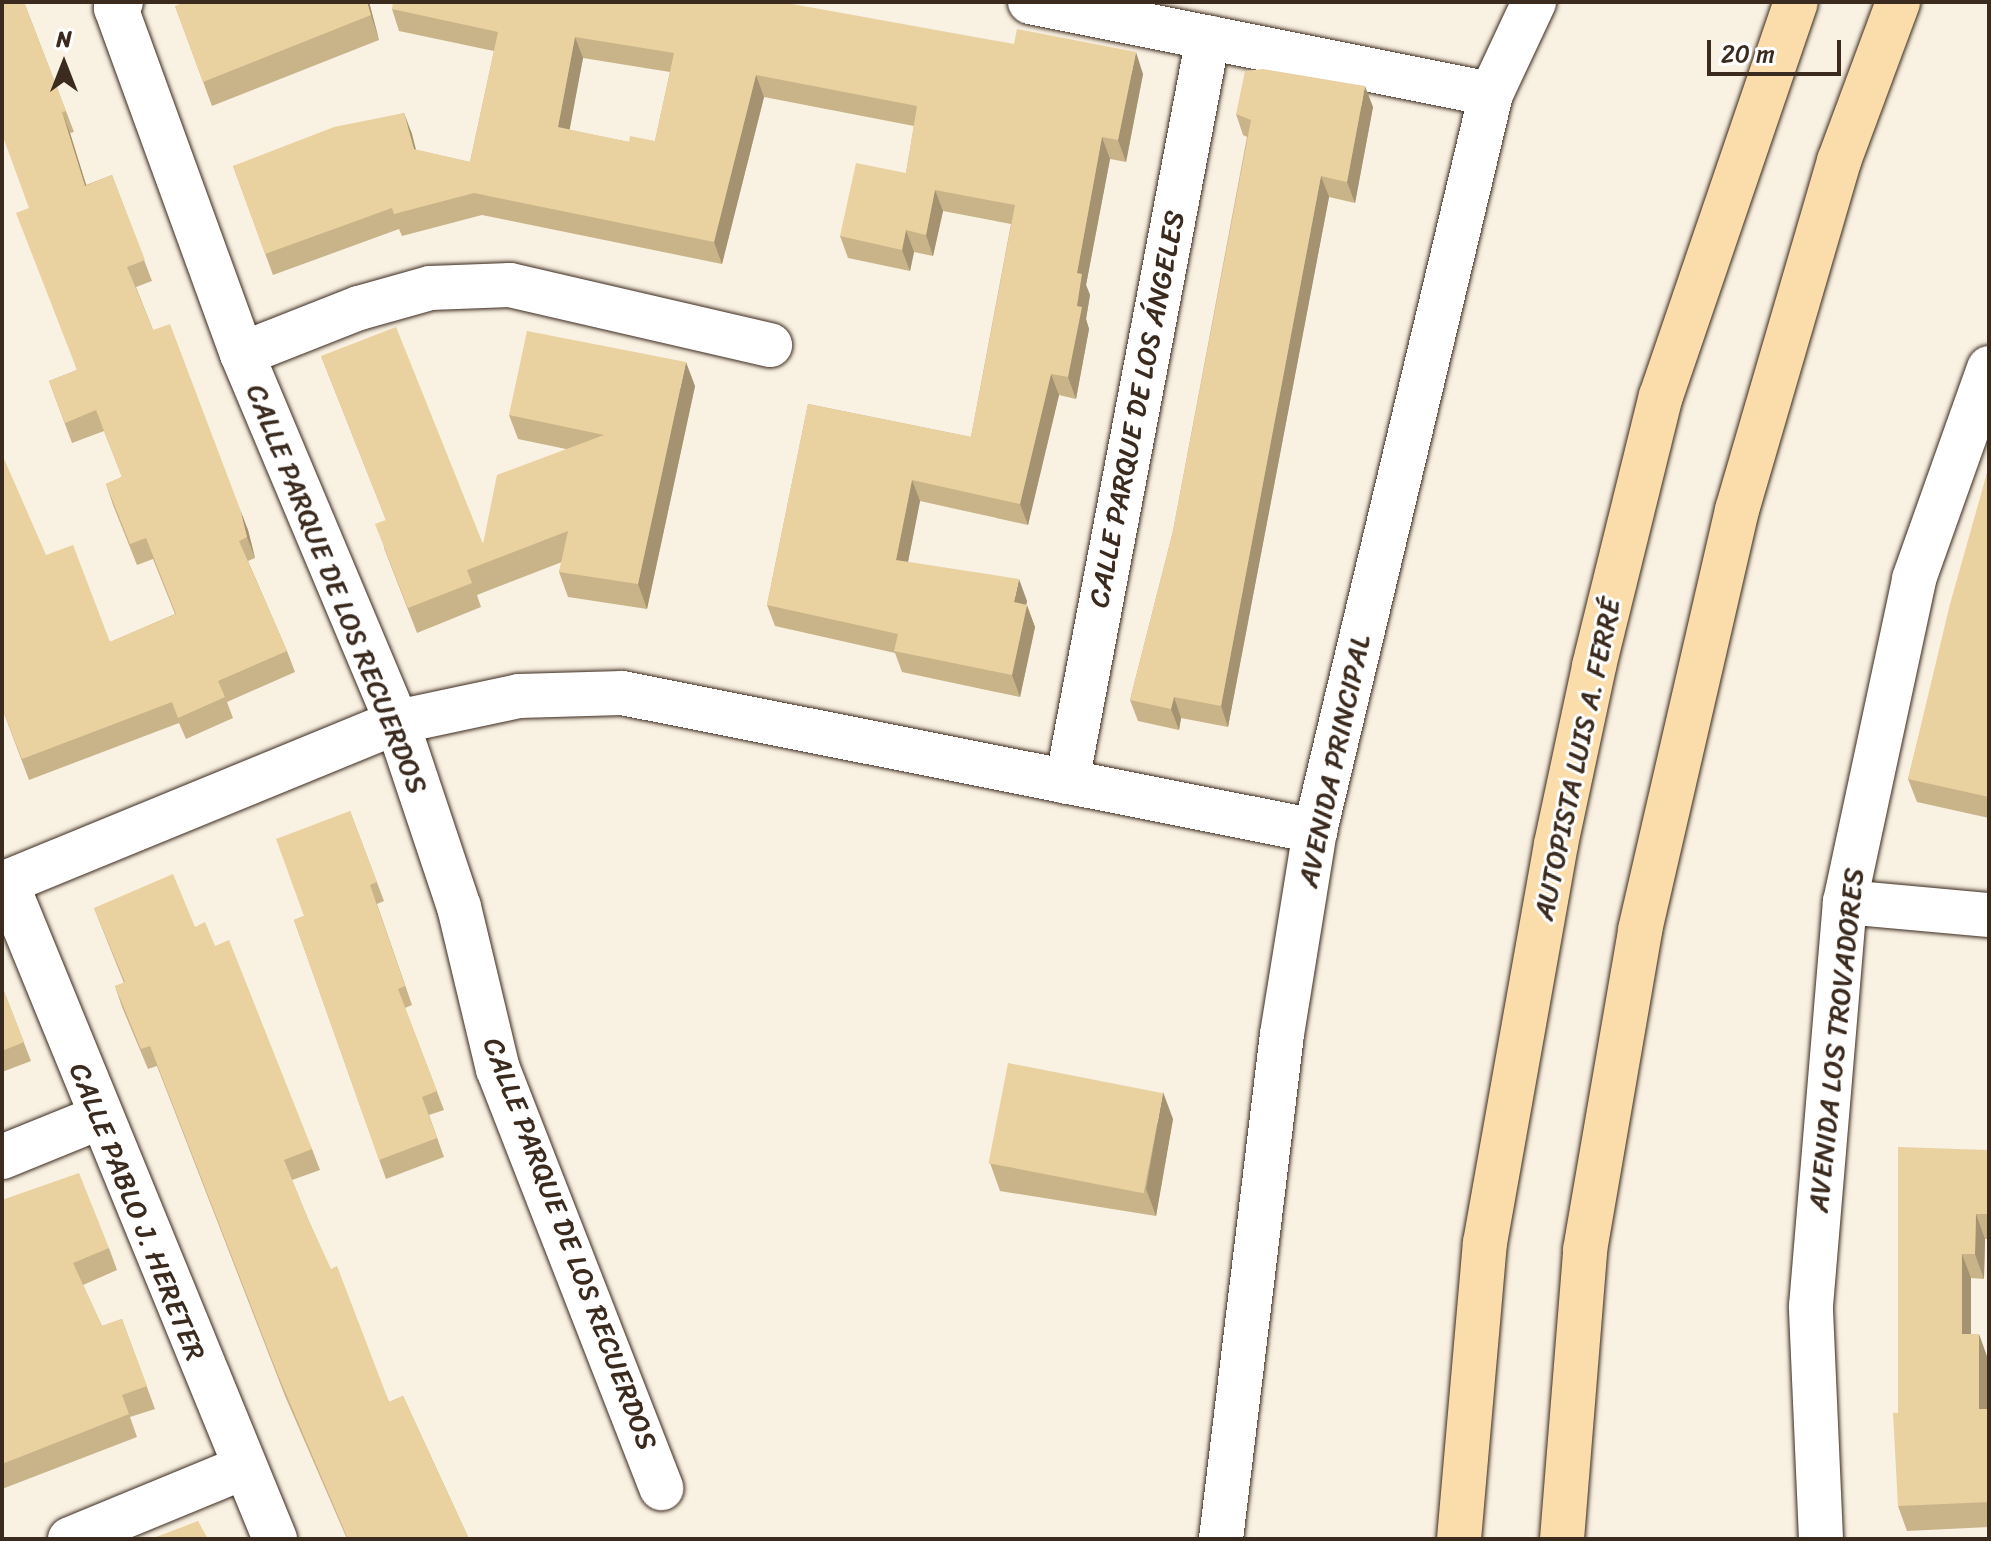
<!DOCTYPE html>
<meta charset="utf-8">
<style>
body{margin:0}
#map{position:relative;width:1991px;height:1541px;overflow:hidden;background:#f9f1e2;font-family:Sriracha,sans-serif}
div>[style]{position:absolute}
.roads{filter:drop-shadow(0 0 2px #3b2a1e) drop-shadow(0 0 2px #3b2a1e)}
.minor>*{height:44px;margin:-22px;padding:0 22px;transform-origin:22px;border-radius:22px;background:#fff}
.motorway>*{height:44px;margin:-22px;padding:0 22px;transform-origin:22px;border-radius:22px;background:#faddab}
.wall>*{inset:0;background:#c9b48a}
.shaded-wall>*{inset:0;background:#a49270}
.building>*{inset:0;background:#ead1a0;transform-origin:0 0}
span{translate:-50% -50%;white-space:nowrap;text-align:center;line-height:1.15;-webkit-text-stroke:6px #fff;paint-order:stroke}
.street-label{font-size:28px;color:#3b2a1e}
.frame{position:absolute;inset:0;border:4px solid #3b2a1e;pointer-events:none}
.north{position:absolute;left:24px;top:24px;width:80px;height:80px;-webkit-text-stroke:6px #fff;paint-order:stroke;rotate:0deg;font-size:22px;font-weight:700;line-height:32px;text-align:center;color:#3b2a1e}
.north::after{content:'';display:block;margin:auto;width:28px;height:36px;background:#3b2a1e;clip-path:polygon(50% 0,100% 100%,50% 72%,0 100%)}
.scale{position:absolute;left:1707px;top:40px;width:134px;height:36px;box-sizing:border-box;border:4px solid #3b2a1e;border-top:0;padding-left:10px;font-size:24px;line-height:28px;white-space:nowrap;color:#3b2a1e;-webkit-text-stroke:6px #fff;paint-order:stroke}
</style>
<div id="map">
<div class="roads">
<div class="minor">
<i style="left:121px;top:2px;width:8px;rotate:130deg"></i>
<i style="left:116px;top:8px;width:368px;rotate:70deg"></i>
<i style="left:242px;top:354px;width:399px;rotate:67.2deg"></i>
<i style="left:397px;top:722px;width:195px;rotate:71.5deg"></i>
<i style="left:459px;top:907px;width:167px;rotate:76.5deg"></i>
<i style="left:498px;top:1069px;width:450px;rotate:68.7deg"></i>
<i style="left:1030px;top:2px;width:470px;rotate:11.3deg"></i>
<i style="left:242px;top:354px;width:126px;rotate:-21.5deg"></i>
<i style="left:359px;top:308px;width:74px;rotate:-15.7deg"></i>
<i style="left:430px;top:288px;width:80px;rotate:-2.1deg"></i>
<i style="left:510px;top:285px;width:267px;rotate:13deg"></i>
<i style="left:1067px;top:782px;width:758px;rotate:-79.28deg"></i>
<i style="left:6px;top:882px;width:710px;rotate:67.73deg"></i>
<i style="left:2px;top:884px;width:427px;rotate:-22.3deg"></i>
<i style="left:397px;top:722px;width:125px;rotate:-12deg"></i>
<i style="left:519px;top:696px;width:103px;rotate:-1.7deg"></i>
<i style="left:622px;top:693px;width:707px;rotate:11.26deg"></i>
<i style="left:1845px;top:902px;width:145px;rotate:5.2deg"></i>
<i style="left:2px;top:1157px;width:104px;rotate:-22.1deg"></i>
<i style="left:70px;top:1539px;width:186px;rotate:-22.4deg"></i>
<i style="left:1221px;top:1539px;width:509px;rotate:-83.11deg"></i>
<i style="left:1282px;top:1034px;width:206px;rotate:-80.8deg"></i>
<i style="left:1315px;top:831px;width:758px;rotate:-76.57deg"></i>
<i style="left:1491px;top:94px;width:102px;rotate:-64.9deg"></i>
<i style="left:1821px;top:1539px;width:233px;rotate:-92.5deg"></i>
<i style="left:1811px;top:1306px;width:405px;rotate:-85.2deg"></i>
<i style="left:1845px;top:902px;width:330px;rotate:-77.9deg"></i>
<i style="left:1914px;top:579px;width:224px;rotate:-70.4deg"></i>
</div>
<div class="motorway">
<i style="left:1459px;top:1539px;width:297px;rotate:-85deg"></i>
<i style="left:1485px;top:1243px;width:405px;rotate:-79.9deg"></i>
<i style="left:1556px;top:844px;width:182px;rotate:-77.9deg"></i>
<i style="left:1594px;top:666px;width:278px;rotate:-76.1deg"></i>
<i style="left:1661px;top:396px;width:416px;rotate:-71.1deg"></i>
<i style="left:1562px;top:1539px;width:290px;rotate:-85.4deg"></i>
<i style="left:1585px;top:1250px;width:325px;rotate:-80.2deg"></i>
<i style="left:1640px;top:930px;width:431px;rotate:-77deg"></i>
<i style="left:1737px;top:510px;width:364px;rotate:-73.7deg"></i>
<i style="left:1839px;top:161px;width:170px;rotate:-69.6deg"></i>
</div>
</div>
<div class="wall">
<i style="clip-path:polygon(24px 2px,74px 132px,70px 133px,86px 185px,112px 175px,152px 281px,136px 287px,153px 330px,248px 530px,255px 558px,248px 561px,287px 651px,295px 672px,227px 702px,233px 718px,186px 739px,179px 723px,29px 780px,2px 708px,46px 555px,110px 642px,175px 614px,153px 559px,137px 565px,113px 505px,106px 484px,122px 477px,104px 431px,72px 443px,49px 381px,77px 370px,29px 208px)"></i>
<i style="clip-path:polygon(369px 2px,379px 40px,212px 106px,175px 6px)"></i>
<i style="clip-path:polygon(evenodd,392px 9px,1143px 74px,1126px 162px,1110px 159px,1086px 285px,1090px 295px,1086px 319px,1089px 329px,1076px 399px,1059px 395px,1028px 525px,920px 501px,908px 562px,1027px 601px,1026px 605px,1035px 627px,1020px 697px,902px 672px,895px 653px,775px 626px,767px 605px,808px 404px,971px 437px,1011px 224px,943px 211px,933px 256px,914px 252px,910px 271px,848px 258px,840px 236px,906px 173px,914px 126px,764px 97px,722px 264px,482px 215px,402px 236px,399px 229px,273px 275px,233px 166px,404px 113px,416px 150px,470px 162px,494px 51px,399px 31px,392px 9px,583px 58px,670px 72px,655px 141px,629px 142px,569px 130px,583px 58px)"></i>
<i style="clip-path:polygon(1373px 107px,1355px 203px,1329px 197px,1228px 727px,1181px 718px,1179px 730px,1138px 721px,1130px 700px,1173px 531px,1247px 137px,1243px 135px,1236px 114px)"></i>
<i style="clip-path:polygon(321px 356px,483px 544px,566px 449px,518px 439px,509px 415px,695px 386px,647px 609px,568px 597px,559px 572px,562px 562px,477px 595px,481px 607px,417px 633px,384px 548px,386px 520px)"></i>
<i style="clip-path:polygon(1989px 466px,1989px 818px,1917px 802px,1908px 779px)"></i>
<i style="clip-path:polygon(350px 811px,384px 901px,377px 904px,412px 1005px,405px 1008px,444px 1110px,429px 1115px,444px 1157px,386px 1179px,294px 920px,304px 916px)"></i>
<i style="clip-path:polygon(94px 908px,195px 927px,215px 946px,312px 1149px,320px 1170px,292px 1180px,308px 1219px,389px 1402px,403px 1396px,469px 1539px,347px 1539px,285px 1396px,157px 1066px,148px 1069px,122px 1007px,115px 986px,124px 983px)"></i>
<i style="clip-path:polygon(2px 986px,31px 1061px,2px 1072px)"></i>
<i style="clip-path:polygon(1173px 1119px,1156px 1216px,1000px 1191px,990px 1163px)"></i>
<i style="clip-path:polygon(1989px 1150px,1989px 1239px,1985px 1239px,1984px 1279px,1971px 1278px,1971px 1334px,1988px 1359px,1989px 1527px,1907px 1531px,1898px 1506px,1898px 1413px)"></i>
<i style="clip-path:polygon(2px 1200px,109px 1248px,117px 1270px,83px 1285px,102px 1326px,122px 1319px,155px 1409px,130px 1417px,137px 1437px,2px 1489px)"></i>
</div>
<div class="shaded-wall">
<i style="clip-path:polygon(367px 2px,369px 2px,379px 40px,371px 15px)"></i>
<i style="clip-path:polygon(575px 37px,583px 58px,566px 149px,558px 127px)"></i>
<i style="clip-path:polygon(1136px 52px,1143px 74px,1126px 162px,1118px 140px)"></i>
<i style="clip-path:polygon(756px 75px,764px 97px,722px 264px,714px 242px)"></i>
<i style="clip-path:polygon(1365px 86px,1373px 107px,1355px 203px,1347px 182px)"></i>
<i style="clip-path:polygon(62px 112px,70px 133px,93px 207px,85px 186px)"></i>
<i style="clip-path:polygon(404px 113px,412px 134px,421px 170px,414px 149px)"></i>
<i style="clip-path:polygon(1102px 137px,1110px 159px,1086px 285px,1090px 295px,1086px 319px,1089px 329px,1076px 399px,1068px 377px,1077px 306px,1077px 273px)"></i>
<i style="clip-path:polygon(1321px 176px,1329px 197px,1228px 727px,1221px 706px)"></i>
<i style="clip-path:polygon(935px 190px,943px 211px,933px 256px,926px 235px)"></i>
<i style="clip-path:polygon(906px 230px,914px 252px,910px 271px,902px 250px)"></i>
<i style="clip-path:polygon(686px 362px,695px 386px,647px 609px,638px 584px)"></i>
<i style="clip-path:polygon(1051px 374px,1059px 395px,1028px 525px,1020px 504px)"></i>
<i style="clip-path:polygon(912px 480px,920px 501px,904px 582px,896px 560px)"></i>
<i style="clip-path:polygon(240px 509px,248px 530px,255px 558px,247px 537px)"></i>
<i style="clip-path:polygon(1019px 579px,1027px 601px,1022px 624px,1014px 602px)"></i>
<i style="clip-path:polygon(1027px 605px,1035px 627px,1020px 697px,1012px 675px)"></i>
<i style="clip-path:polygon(1174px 697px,1181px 718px,1179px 730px,1171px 709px)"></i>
<i style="clip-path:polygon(1163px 1092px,1173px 1119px,1156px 1216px,1146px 1189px)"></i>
<i style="clip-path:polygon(1976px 1214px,1985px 1239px,1984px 1279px,1975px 1254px)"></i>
<i style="clip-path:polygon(1962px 1254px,1971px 1278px,1971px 1359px,1962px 1334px)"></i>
<i style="clip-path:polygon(1979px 1334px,1988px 1359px,1988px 1434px,1979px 1409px)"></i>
</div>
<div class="building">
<i style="clip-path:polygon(2px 2px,24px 2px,66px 111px,62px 112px,85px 186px,112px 175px,145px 260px,127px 267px,153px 330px,170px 324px,240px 509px,247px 537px,239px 541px,287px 651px,218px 681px,225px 697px,178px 718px,172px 702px,22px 759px,2px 708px,2px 454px,46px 555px,73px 545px,110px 642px,176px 614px,146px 538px,130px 544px,106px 484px,122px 477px,96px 410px,65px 423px,49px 381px,77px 370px,16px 213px,29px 208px,2px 134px)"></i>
<i style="clip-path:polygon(185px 2px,367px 2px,371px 15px,203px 82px,175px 6px)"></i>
<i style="clip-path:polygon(evenodd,393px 2px,781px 2px,1014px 44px,1017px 29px,1136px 52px,1118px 140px,1102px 137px,1077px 273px,1082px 274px,1077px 306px,1082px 307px,1068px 377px,1051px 374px,1020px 504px,912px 480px,896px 560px,1019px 579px,1014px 602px,1027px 605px,1012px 675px,894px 651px,898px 634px,767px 605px,808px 404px,971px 437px,1015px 205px,935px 190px,926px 235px,906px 230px,902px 250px,840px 236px,856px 163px,906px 173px,917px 106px,756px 75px,714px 242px,474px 193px,394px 214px,392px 208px,265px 254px,233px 166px,334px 127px,404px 113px,414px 149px,470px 162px,498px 32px,392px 9px,393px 2px,575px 37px,674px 53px,655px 141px,630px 136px,629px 142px,558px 127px,575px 37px)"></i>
<i style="clip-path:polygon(1263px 69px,1365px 86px,1347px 182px,1321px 176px,1221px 706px,1174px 697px,1171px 709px,1130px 700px,1173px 531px,1251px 120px,1236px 114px,1245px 71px)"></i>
<i style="clip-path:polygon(396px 327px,483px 544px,497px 475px,604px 435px,509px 415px,527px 331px,686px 362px,638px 584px,559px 572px,568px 531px,467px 570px,472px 583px,408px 608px,375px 524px,386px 520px,321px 356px)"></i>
<i style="clip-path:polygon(1989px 466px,1989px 797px,1908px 779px,1950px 604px)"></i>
<i style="clip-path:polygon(350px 811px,377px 882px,370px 885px,405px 986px,398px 989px,437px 1091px,422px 1097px,437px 1138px,379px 1160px,294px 920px,304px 916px,276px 839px)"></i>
<i style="clip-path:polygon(173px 874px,195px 927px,205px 922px,215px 946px,229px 940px,312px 1149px,284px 1160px,308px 1219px,331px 1269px,337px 1266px,389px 1402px,403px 1396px,468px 1537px,463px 1539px,348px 1539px,278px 1375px,150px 1046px,141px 1049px,115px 986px,125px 982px,94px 908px)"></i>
<i style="clip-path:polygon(2px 986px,24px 1042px,2px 1051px)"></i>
<i style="left:1008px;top:1063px;width:158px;height:102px;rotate:11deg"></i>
<i style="clip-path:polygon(1898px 1147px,1989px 1150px,1989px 1214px,1976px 1214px,1975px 1254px,1962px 1254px,1962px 1334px,1979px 1334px,1979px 1409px,1989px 1409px,1989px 1502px,1898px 1506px,1893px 1413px,1898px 1413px)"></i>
<i style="clip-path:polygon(79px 1173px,109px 1248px,73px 1263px,102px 1326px,122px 1319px,147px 1386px,122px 1395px,129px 1414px,2px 1464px,2px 1200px)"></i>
<i style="clip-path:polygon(198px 1521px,208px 1539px,151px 1539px)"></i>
</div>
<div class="street-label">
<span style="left:1137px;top:409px;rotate:-79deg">CALLE PARQUE DE LOS ÁNGELES</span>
<span style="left:337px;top:589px;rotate:68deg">CALLE PARQUE DE LOS RECUERDOS</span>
<span style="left:1577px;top:759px;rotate:-78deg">AUTOPISTA LUIS A. FERRÉ</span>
<span style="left:1334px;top:761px;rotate:-78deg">AVENIDA PRINCIPAL</span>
<span style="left:1836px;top:1040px;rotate:-84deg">AVENIDA LOS TROVADORES</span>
<span style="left:137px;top:1212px;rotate:68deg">CALLE PABLO J. HERETER</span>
<span style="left:570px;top:1244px;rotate:69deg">CALLE PARQUE DE LOS RECUERDOS</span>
</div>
<div class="frame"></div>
<div class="north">N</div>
<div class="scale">20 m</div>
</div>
